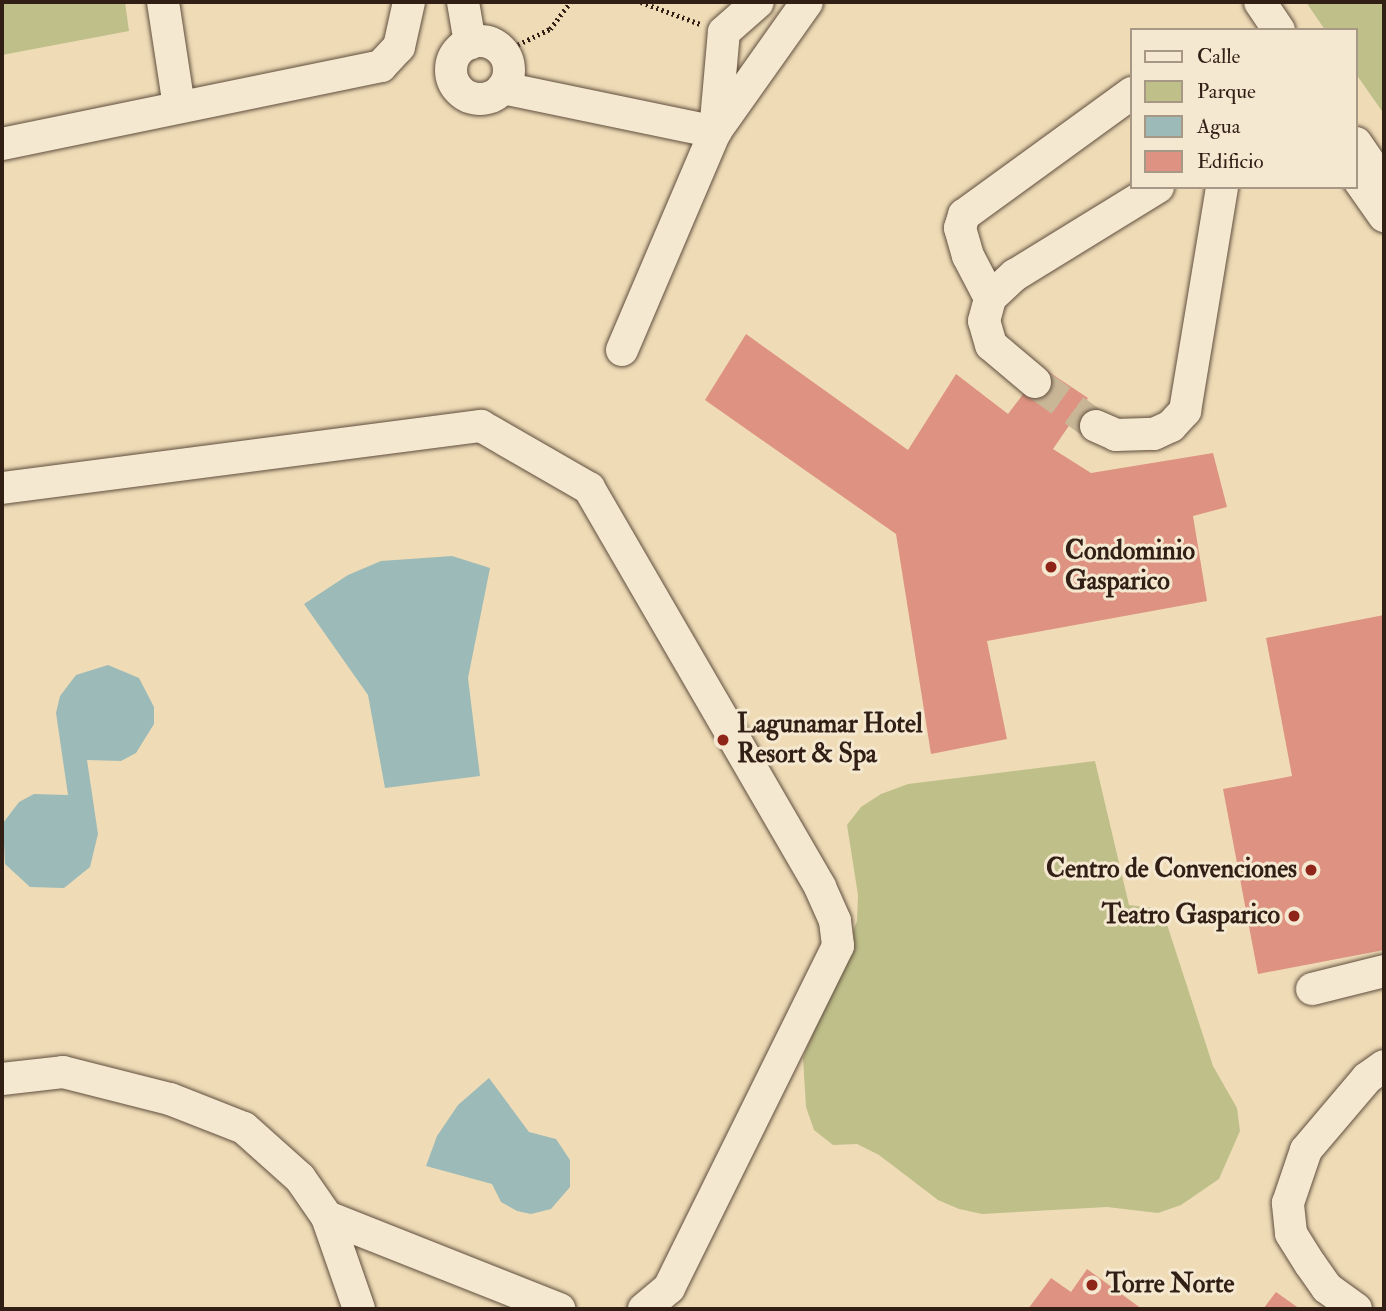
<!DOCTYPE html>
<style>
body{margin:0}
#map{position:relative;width:1386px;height:1311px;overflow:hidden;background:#efdcb7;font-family:"IM FELL Double Pica",serif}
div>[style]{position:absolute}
.green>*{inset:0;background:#bfbf8a}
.water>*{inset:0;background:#9cbab7}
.building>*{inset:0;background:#de9281}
.minor-tunnel>*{height:32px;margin-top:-16px;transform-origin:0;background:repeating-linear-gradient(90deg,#c9b697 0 32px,transparent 0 48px)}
.path>*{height:4.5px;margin-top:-2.25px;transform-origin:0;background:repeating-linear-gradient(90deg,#311f16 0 2px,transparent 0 5.5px)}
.roads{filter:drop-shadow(0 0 2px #604e3e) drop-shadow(0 0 2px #604e3e)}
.minor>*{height:32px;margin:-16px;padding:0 16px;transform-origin:16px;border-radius:16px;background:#f5e8d0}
.minor>.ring{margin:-16px;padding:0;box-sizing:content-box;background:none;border:32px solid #f5e8d0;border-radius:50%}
.dots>*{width:19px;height:19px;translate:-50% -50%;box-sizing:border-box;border:4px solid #f5e8d0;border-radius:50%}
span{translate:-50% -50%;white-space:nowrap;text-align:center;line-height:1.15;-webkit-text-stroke:6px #f5e8d0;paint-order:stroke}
.poi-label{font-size:26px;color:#311f16;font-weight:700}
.left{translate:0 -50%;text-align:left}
.right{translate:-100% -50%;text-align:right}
.frame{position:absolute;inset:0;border:4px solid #311f16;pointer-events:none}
.legend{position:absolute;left:1130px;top:28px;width:228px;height:161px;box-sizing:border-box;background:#f5e8d0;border:2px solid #a79886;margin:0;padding:9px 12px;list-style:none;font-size:21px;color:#311f16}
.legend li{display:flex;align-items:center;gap:14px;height:35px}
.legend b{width:35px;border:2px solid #a79886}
</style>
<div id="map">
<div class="green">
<i style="clip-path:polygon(2px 2px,125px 2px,129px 31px,2px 55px)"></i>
<i style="clip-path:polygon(1306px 2px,1384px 2px,1384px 114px,1356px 74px,1356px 30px,1325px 30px)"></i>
<i style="clip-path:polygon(1095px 761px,1129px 905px,1162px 909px,1213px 1066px,1237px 1108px,1240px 1131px,1219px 1179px,1181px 1205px,1158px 1213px,1107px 1207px,982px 1214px,959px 1209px,938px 1200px,879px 1155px,857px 1144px,833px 1145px,814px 1130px,806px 1107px,803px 1058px,857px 921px,858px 895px,847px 825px,861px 807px,881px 794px,908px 784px)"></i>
</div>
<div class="water">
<i style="clip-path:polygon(452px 556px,490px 568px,468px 678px,480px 776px,385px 788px,368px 695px,304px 604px,348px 575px,381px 561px)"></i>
<i style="clip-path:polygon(108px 665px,139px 678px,154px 707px,154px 724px,136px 753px,121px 761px,87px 760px,98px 834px,90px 867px,64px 888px,30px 887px,5px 864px,3px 823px,19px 802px,34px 794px,68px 795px,56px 713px,60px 696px,76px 675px)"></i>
<i style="clip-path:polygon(489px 1078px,529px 1132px,556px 1139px,570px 1160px,570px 1187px,551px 1209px,531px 1214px,517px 1211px,501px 1202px,492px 1184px,426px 1166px,437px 1136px,458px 1105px)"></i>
</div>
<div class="building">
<i style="clip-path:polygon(746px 334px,908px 450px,956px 374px,1008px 414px,1043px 368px,1088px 398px,1053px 449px,1091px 473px,1213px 453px,1227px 507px,1193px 516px,1207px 601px,987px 641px,1007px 739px,931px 754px,896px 534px,705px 400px)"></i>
<i style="clip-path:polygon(1384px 615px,1384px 950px,1258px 974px,1223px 789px,1292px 776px,1266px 638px)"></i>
<i style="clip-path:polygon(1087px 1269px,1142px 1309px,1028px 1309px,1051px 1278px,1071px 1292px)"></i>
<i style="clip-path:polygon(1276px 1292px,1300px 1309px,1263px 1309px)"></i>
</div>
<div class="minor-tunnel">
<i style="left:1035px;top:382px;width:75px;rotate:35.8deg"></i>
</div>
<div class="path">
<i style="left:641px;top:2px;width:63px;rotate:20.4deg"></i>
<i style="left:503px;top:52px;width:52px;rotate:-26.1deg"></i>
<i style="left:550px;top:29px;width:34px;rotate:-53deg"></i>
</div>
<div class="roads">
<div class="minor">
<i style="left:163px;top:2px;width:105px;rotate:81.3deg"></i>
<i style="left:463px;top:2px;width:42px;rotate:80.3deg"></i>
<i style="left:1260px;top:2px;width:34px;rotate:56deg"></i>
<i class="ring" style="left:451px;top:41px;width:26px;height:26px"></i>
<i style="left:503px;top:88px;width:217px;rotate:11.7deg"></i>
<i style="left:715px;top:132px;width:159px;rotate:-54.7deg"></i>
<i style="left:1356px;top:143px;width:50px;rotate:55.7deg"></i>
<i style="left:2px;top:144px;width:387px;rotate:-11.6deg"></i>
<i style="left:381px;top:66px;width:26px;rotate:-47deg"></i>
<i style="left:399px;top:47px;width:46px;rotate:-77.5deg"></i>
<i style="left:1356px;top:176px;width:49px;rotate:55deg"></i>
<i style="left:990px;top:298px;width:47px;rotate:-117.6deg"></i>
<i style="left:968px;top:256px;width:29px;rotate:-106deg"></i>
<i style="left:960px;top:228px;width:14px;rotate:-73deg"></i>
<i style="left:964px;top:215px;width:208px;rotate:-36deg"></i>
<i style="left:622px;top:350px;width:237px;rotate:-66.9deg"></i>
<i style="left:715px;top:132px;width:100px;rotate:-84.9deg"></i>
<i style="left:724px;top:32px;width:45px;rotate:-41.4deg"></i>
<i style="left:1035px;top:382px;width:57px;rotate:-139.9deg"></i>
<i style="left:991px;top:345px;width:25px;rotate:-106deg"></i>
<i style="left:984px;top:321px;width:24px;rotate:-75deg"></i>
<i style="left:990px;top:298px;width:34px;rotate:-43deg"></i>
<i style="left:1015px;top:275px;width:168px;rotate:-31.6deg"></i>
<i style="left:1096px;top:426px;width:22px;rotate:24deg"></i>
<i style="left:1116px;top:435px;width:38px;rotate:-2deg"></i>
<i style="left:1154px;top:434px;width:19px;rotate:-25deg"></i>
<i style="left:1171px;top:426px;width:21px;rotate:-47deg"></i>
<i style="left:1185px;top:411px;width:227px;rotate:-80.6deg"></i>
<i style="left:2px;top:488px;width:483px;rotate:-7.4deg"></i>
<i style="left:481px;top:426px;width:125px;rotate:29.9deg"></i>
<i style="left:589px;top:488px;width:461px;rotate:59.9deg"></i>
<i style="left:820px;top:887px;width:37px;rotate:66deg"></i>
<i style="left:835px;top:921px;width:25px;rotate:83deg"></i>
<i style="left:838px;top:946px;width:381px;rotate:116.3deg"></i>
<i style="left:669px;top:1288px;width:33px;rotate:140deg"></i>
<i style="left:1312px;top:989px;width:74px;rotate:-14deg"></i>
<i style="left:2px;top:1079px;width:61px;rotate:-6.5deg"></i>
<i style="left:63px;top:1072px;width:110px;rotate:14.2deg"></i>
<i style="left:170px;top:1099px;width:79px;rotate:21.4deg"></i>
<i style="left:244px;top:1128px;width:75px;rotate:41.8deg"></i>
<i style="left:300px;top:1178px;width:47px;rotate:55.3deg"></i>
<i style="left:327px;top:1217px;width:97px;rotate:70.8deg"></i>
<i style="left:327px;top:1217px;width:250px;rotate:21.6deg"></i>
<i style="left:1356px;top:1309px;width:36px;rotate:-144deg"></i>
<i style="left:1327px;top:1288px;width:29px;rotate:-125deg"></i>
<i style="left:1310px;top:1264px;width:36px;rotate:-122deg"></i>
<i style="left:1291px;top:1233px;width:30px;rotate:-96deg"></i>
<i style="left:1288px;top:1203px;width:56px;rotate:-71.2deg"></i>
<i style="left:1306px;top:1150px;width:94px;rotate:-49.7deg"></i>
<i style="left:1367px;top:1078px;width:21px;rotate:-35deg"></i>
</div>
</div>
<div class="dots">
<i style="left:1051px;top:567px;background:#8f2418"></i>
<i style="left:723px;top:740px;background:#8f2418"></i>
<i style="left:1311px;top:870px;background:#8f2418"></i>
<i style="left:1294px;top:916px;background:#8f2418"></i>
<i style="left:1092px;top:1285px;background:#8f2418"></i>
</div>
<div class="poi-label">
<span class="left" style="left:1065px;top:567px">Condominio<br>Gasparico</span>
<span class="left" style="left:737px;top:740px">Lagunamar Hotel<br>Resort &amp; Spa</span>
<span class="right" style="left:1297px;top:870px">Centro de Convenciones</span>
<span class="right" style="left:1280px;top:916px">Teatro Gasparico</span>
<span class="left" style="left:1106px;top:1285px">Torre Norte</span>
</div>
<div class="frame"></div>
<ul class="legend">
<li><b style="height:9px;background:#f5e8d0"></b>Calle</li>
<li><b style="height:19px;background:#bfbf8a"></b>Parque</li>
<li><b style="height:19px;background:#9cbab7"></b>Agua</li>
<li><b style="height:19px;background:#de9281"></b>Edificio</li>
</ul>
</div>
